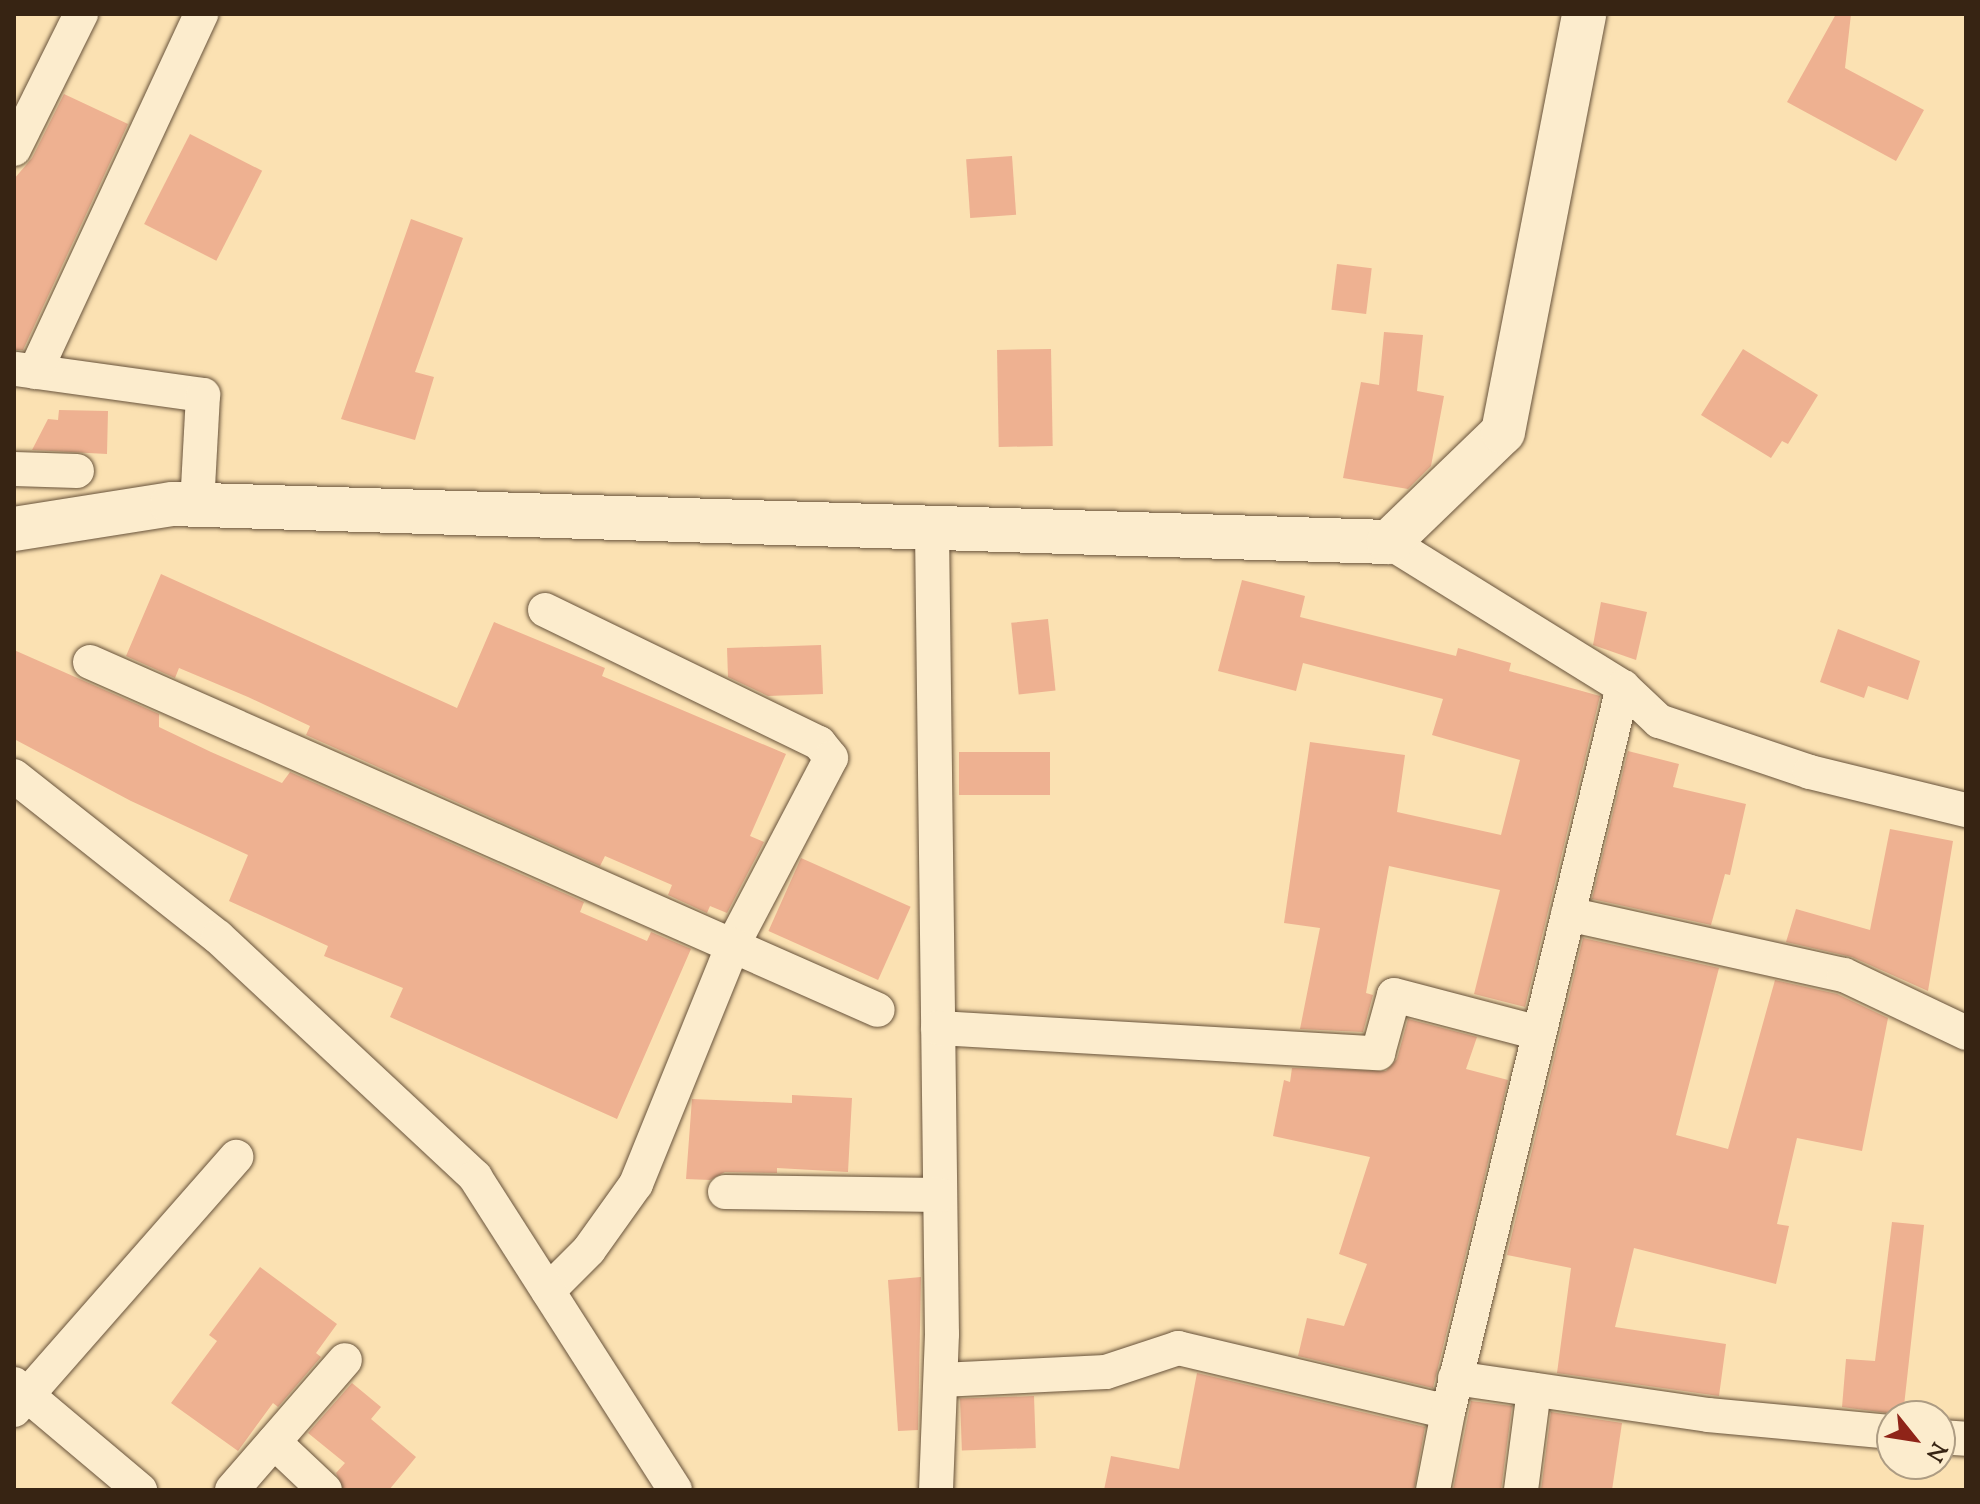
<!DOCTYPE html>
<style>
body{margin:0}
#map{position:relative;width:1980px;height:1504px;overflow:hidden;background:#fbe1b2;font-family:"Sorts Mill Goudy",serif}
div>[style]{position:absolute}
.building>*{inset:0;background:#eeb191;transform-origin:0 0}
.roads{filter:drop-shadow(0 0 2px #68533b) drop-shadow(0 0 2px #68533b)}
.street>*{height:34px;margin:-17px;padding:0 17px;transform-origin:17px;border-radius:17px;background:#fceccd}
.secondary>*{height:44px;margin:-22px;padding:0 22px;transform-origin:22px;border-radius:22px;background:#fceccd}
span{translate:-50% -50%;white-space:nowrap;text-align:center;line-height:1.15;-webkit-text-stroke:8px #fceccd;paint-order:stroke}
.frame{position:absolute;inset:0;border:16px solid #372413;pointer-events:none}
.north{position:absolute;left:1876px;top:1400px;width:80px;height:80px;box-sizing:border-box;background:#fceccd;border:2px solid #ad9c83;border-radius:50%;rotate:120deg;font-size:22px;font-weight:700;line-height:32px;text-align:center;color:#372413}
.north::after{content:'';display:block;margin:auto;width:28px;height:36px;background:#8f2418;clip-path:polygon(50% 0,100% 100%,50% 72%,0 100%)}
</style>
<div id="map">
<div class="building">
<i style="clip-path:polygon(1836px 14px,1851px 14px,1845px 68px,1924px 110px,1896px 161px,1787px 102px)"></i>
<i style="clip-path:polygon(64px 94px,128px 124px,23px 350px,14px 350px,14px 179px,32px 158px)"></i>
<i style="left:190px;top:134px;width:81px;height:101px;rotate:27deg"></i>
<i style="left:1012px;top:156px;width:59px;height:46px;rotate:86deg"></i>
<i style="clip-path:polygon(411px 219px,463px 238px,415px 372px,434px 377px,415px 440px,341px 419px)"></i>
<i style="left:1337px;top:264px;width:35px;height:46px;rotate:7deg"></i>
<i style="clip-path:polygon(1384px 332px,1423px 335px,1417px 391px,1444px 396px,1431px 466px,1408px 489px,1343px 478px,1361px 382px,1379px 385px)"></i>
<i style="left:1051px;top:349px;width:97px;height:54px;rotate:89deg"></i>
<i style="clip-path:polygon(1743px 349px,1818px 395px,1788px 444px,1782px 441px,1771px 458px,1701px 415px)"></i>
<i style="clip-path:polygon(59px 410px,108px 411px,107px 454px,32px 450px,48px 419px,58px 420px)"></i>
<i style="clip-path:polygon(161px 574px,457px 708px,494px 622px,605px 668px,602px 676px,786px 754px,750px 836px,764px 842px,727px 913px,710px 906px,707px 913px,668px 895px,672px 885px,605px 856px,600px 866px,306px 735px,310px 726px,248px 697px,179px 668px,175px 678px,126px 656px)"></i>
<i style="clip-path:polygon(1242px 580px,1305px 596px,1300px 617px,1456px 656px,1458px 648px,1511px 663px,1509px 671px,1600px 696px,1525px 1007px,1474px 994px,1500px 890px,1389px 866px,1366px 993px,1373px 995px,1363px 1032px,1300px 1029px,1320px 928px,1284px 923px,1310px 742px,1405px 755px,1397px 812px,1501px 835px,1520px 760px,1432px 735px,1443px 699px,1303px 663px,1296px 691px,1218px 671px)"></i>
<i style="clip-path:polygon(1601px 602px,1647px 612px,1636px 660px,1593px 645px)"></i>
<i style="left:1048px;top:619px;width:72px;height:37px;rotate:84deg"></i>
<i style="clip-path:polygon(1838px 629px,1920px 661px,1908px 700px,1868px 686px,1864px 698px,1820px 682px)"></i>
<i style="clip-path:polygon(821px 645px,823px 694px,768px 696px,728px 677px,727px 648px)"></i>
<i style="clip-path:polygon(14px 650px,159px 714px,159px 727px,211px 752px,282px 783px,290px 772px,584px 902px,580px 912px,647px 941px,651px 932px,691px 949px,617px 1119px,390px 1017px,403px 988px,324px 956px,328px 946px,229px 901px,248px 855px,131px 801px,14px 739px)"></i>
<i style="clip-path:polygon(1628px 751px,1679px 764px,1673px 787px,1746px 804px,1730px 875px,1725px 874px,1711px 925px,1592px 899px)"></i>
<i style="left:959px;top:752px;width:91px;height:43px"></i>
<i style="clip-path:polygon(1890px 829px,1953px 841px,1928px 991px,1852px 957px,1786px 942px,1796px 909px,1870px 930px)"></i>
<i style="left:801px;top:858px;width:120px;height:80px;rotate:24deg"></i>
<i style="clip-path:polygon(1583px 938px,1719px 968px,1676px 1135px,1728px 1149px,1775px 980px,1837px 994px,1888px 1018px,1862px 1151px,1797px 1138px,1777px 1224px,1789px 1226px,1776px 1284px,1634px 1248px,1615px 1327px,1726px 1344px,1719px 1396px,1557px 1373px,1571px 1268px,1507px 1255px)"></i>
<i style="clip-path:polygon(1408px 1019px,1477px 1037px,1466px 1069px,1508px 1080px,1433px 1388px,1298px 1356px,1307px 1318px,1344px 1326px,1367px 1264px,1339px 1254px,1370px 1157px,1273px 1136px,1284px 1080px,1290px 1082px,1292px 1068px,1386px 1071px,1397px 1059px)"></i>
<i style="clip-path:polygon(792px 1095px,852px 1098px,848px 1172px,777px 1168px,777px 1173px,725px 1172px,710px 1180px,686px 1179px,692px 1099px,792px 1103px)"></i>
<i style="clip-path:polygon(1892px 1222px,1924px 1225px,1903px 1415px,1842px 1407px,1846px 1359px,1875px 1361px)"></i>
<i style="clip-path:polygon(260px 1267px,337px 1324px,316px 1353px,321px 1357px,278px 1407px,273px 1403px,238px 1451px,171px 1403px,217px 1341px,209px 1335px)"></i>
<i style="clip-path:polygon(921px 1277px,918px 1430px,898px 1431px,888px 1280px)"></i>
<i style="clip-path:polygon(1197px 1373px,1425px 1427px,1414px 1490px,1104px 1490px,1111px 1456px,1179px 1469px)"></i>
<i style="clip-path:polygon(352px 1383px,381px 1407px,371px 1419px,416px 1457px,389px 1490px,344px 1490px,336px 1473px,345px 1463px,308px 1433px)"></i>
<i style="left:1034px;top:1396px;width:52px;height:74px;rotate:88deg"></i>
<i style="clip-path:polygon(1471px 1401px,1512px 1406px,1501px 1490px,1453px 1490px)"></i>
<i style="clip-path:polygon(1551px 1412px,1622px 1423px,1612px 1490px,1541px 1490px)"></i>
</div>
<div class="roads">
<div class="street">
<i style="left:14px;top:149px;width:151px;rotate:-63.6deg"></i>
<i style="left:16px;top:369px;width:189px;rotate:7.9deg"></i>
<i style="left:203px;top:395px;width:111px;rotate:93.1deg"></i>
<i style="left:35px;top:372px;width:395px;rotate:-65.1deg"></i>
<i style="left:14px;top:469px;width:63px;rotate:1.8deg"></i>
<i style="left:932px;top:530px;width:804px;rotate:89.29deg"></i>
<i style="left:942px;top:1334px;width:156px;rotate:92.2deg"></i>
<i style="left:1389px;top:542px;width:275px;rotate:31.8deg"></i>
<i style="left:1623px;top:687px;width:50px;rotate:43.4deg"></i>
<i style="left:1659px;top:721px;width:159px;rotate:18.7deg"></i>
<i style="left:1810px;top:772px;width:161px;rotate:13.7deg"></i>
<i style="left:545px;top:610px;width:305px;rotate:25.9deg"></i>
<i style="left:819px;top:743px;width:19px;rotate:51deg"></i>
<i style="left:831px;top:758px;width:211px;rotate:117.7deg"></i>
<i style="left:733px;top:945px;width:258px;rotate:112.1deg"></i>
<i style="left:636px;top:1184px;width:81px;rotate:125.5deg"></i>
<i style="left:589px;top:1250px;width:58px;rotate:135deg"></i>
<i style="left:90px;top:662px;width:861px;rotate:23.83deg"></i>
<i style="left:14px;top:776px;width:260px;rotate:38.3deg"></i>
<i style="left:218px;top:937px;width:352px;rotate:43deg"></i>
<i style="left:475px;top:1177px;width:371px;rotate:57.4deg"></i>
<i style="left:1568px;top:914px;width:283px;rotate:12.5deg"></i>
<i style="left:1844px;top:975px;width:135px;rotate:25.4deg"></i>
<i style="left:938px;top:1028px;width:441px;rotate:3.3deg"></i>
<i style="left:1378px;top:1053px;width:60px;rotate:-74.6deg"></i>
<i style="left:1394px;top:995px;width:150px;rotate:14.7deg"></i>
<i style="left:725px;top:1192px;width:215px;rotate:0.8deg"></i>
<i style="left:1455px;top:1378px;width:256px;rotate:8.3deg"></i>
<i style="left:1708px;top:1415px;width:185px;rotate:5.3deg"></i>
<i style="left:941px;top:1380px;width:165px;rotate:-2.8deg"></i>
<i style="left:1106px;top:1372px;width:76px;rotate:-18.4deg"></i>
<i style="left:1178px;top:1348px;width:277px;rotate:13.3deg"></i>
<i style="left:1448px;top:1412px;width:746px;rotate:-76.43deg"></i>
<i style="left:14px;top:1384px;width:165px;rotate:40.1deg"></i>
<i style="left:14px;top:1410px;width:337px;rotate:-48.7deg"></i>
<i style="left:1940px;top:1437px;width:26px;rotate:4deg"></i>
<i style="left:274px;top:1442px;width:70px;rotate:43.3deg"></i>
<i style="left:232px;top:1490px;width:172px;rotate:-49deg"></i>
<i style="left:1433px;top:1490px;width:79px;rotate:-79.1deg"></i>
<i style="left:1521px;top:1490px;width:101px;rotate:-82.6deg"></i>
</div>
<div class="secondary">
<i style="left:14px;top:529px;width:160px;rotate:-9deg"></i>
<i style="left:172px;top:504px;width:1218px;rotate:1.79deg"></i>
<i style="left:1389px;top:542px;width:158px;rotate:-44deg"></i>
<i style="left:1503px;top:432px;width:426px;rotate:-79deg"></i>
</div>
</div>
<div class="frame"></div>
<div class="north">N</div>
</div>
